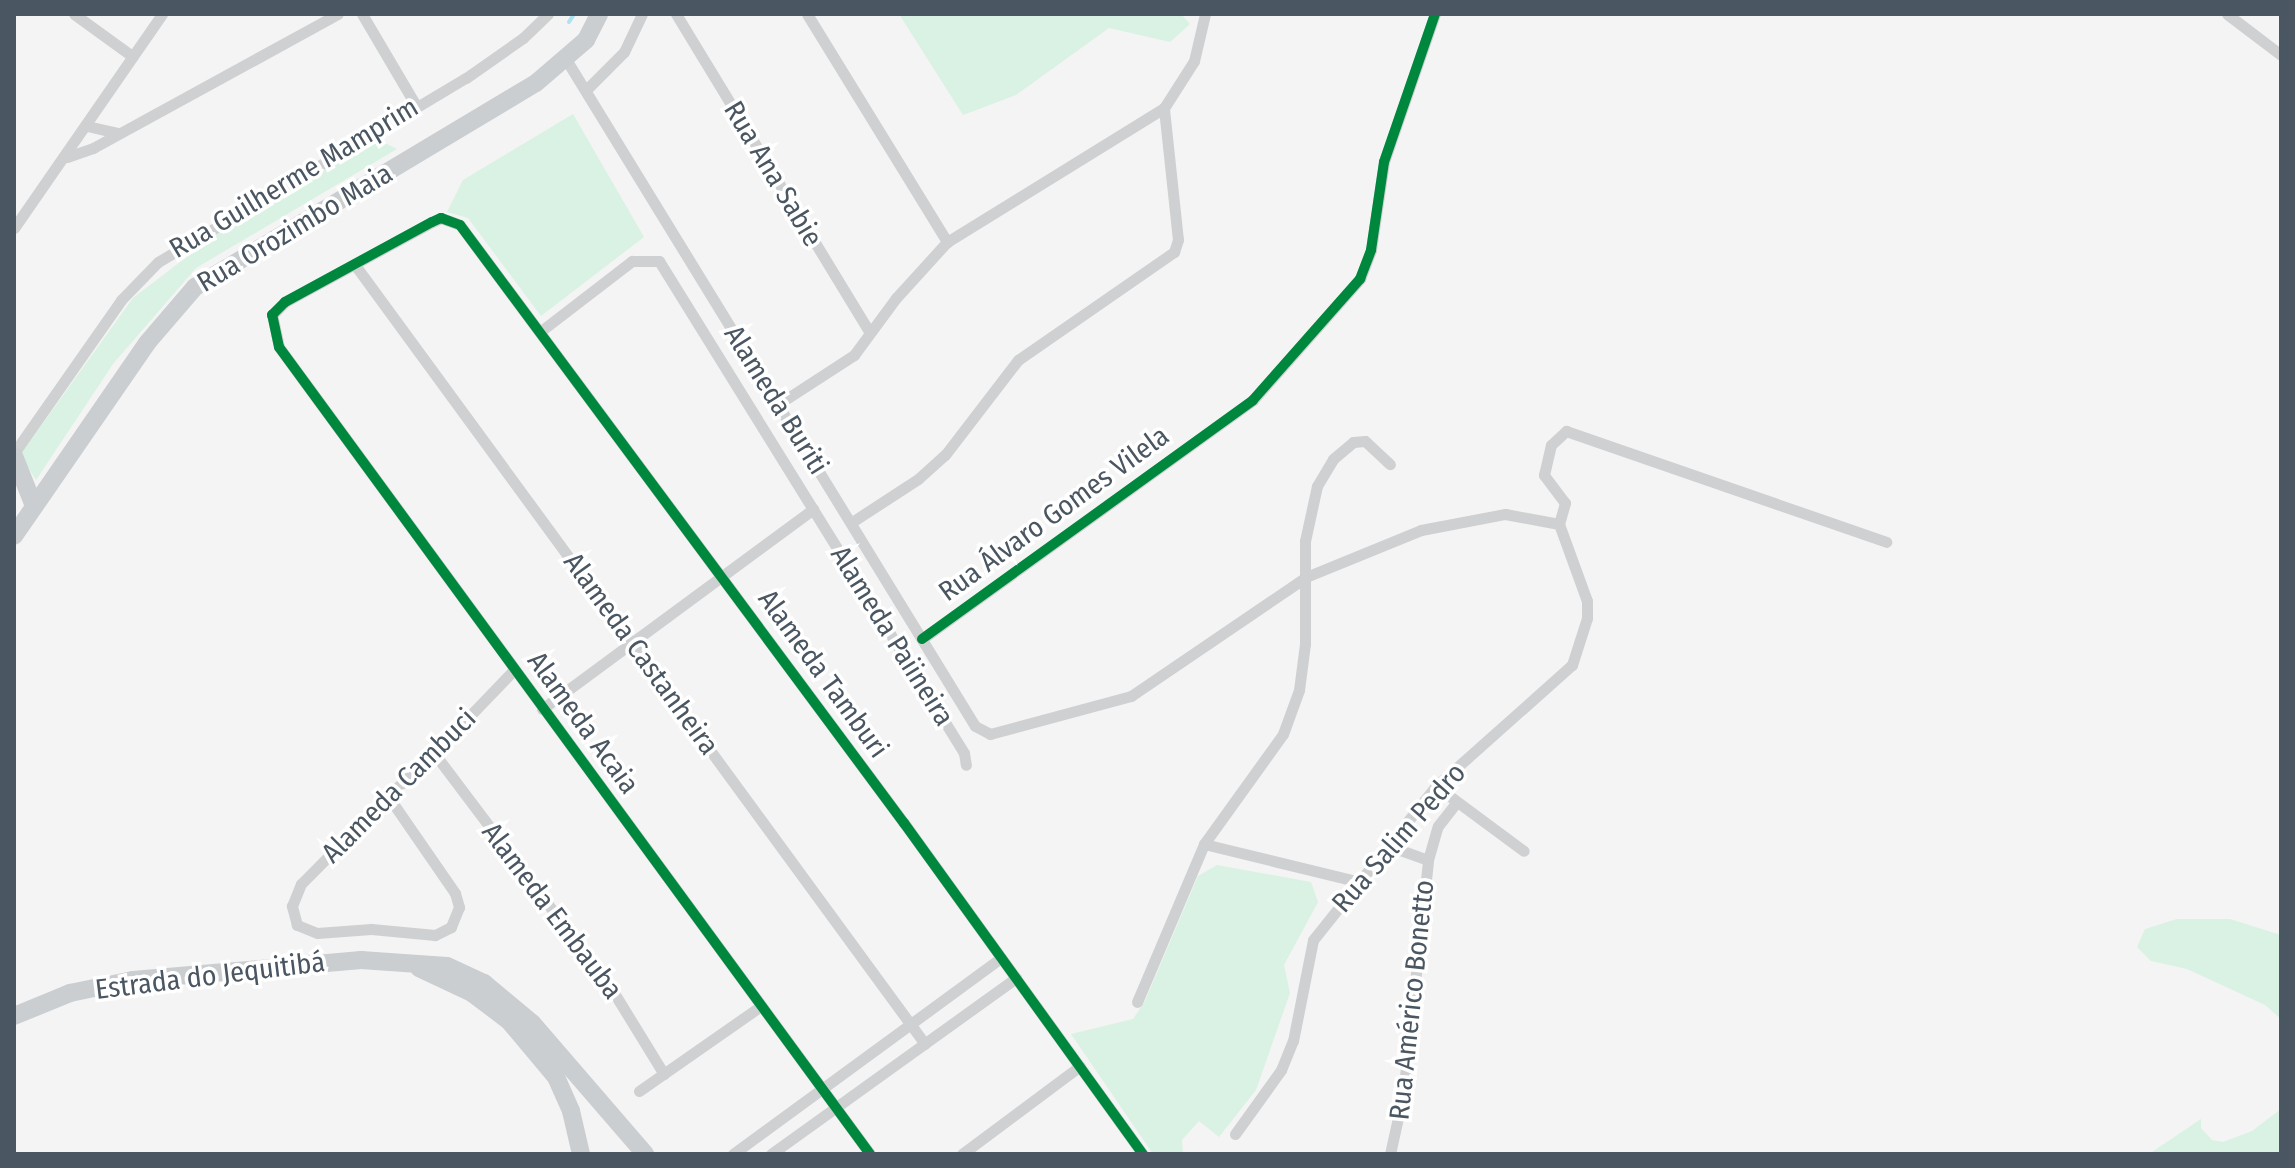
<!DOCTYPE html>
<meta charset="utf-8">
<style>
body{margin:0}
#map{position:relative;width:2295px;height:1168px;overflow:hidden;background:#f4f4f4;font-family:"Fira Sans Condensed",sans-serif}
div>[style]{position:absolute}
.green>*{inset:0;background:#d9f2e3}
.stream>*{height:4px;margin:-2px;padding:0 2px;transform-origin:2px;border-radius:2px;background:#aee2f0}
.minor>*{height:11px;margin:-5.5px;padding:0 5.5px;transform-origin:5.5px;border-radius:5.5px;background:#ced0d2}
.primary>*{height:18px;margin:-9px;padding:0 9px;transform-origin:9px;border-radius:9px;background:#caced1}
.cycleway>*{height:10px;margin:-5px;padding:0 5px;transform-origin:5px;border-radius:5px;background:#00873e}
span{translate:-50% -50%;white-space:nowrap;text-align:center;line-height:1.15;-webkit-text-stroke:7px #fff;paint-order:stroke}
.street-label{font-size:28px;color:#4a5661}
.frame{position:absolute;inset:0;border:16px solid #4a5661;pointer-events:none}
</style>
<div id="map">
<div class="green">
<i style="clip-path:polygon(899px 14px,1181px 14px,1190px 24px,1170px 42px,1109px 28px,1016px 95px,963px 115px)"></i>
<i style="clip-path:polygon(573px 114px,644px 237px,541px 316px,468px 218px,447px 212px,463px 180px)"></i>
<i style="clip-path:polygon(375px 138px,397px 149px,196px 268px,113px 364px,36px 480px,20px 455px,133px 298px,247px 211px)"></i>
<i style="clip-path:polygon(1217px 865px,1311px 882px,1318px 902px,1284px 965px,1290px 993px,1256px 1090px,1219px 1137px,1199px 1121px,1182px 1140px,1183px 1154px,1153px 1154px,1071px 1034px,1133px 1019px,1145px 1001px,1198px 876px)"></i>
<i style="clip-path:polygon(2177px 919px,2230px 919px,2281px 935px,2281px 1019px,2265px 1005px,2187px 969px,2151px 961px,2137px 947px,2145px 929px)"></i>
<i style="clip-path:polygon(2281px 1109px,2281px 1154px,2149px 1154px,2201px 1119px,2201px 1128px,2212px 1140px,2223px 1142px,2252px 1131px)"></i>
</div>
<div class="stream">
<i style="left:569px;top:22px;width:9px;rotate:-58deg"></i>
</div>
<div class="minor">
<i style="left:74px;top:14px;width:72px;rotate:35.9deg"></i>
<i style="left:362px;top:14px;width:104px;rotate:59.5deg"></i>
<i style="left:676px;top:14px;width:373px;rotate:58.7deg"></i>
<i style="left:807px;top:14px;width:268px;rotate:58.4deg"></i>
<i style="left:2227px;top:14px;width:68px;rotate:37.2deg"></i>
<i style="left:567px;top:61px;width:780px;rotate:58.47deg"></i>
<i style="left:975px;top:726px;width:17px;rotate:28deg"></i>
<i style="left:990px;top:734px;width:146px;rotate:-15.1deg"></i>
<i style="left:1131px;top:696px;width:212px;rotate:-34.2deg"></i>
<i style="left:1306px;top:577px;width:124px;rotate:-22.2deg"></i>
<i style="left:1421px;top:530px;width:86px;rotate:-10.8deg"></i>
<i style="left:1505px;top:514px;width:55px;rotate:10.5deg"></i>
<i style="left:587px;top:89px;width:52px;rotate:-45deg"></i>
<i style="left:624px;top:52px;width:42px;rotate:-64.7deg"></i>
<i style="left:87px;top:126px;width:31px;rotate:13deg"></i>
<i style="left:67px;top:157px;width:28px;rotate:-19deg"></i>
<i style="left:93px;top:148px;width:279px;rotate:-28.7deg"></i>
<i style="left:14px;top:228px;width:260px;rotate:-55.3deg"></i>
<i style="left:355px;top:265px;width:965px;rotate:53.81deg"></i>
<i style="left:541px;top:331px;width:115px;rotate:-37.6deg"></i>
<i style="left:632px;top:261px;width:27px"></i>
<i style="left:659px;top:261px;width:579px;rotate:58.2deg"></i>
<i style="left:964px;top:753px;width:12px;rotate:81deg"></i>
<i style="left:777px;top:405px;width:92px;rotate:-33deg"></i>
<i style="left:854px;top:355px;width:71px;rotate:-53.6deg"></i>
<i style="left:896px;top:298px;width:76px;rotate:-47.7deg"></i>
<i style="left:947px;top:242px;width:255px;rotate:-31.7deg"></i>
<i style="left:1164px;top:108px;width:56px;rotate:-57.4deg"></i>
<i style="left:1194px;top:61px;width:48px;rotate:-76.8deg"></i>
<i style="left:14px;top:453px;width:187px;rotate:-55deg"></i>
<i style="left:121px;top:300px;width:53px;rotate:-45.8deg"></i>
<i style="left:158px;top:262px;width:359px;rotate:-30.9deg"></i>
<i style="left:466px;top:78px;width:70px;rotate:-35.1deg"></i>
<i style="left:523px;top:38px;width:35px;rotate:-44deg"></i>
<i style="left:852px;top:522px;width:79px;rotate:-33.1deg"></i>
<i style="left:918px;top:479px;width:36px;rotate:-42deg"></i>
<i style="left:945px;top:455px;width:120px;rotate:-52.5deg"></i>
<i style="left:1018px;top:360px;width:190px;rotate:-34.7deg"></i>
<i style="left:1174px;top:252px;width:13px;rotate:-72deg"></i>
<i style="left:1178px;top:240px;width:133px;rotate:-96.1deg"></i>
<i style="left:1559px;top:524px;width:22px;rotate:-74deg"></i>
<i style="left:1565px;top:503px;width:35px;rotate:-127deg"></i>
<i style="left:1544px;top:475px;width:31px;rotate:-77deg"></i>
<i style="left:1551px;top:445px;width:21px;rotate:-43deg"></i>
<i style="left:1566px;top:431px;width:339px;rotate:19.1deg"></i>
<i style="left:922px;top:639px;width:408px;rotate:-35.8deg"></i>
<i style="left:1253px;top:400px;width:162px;rotate:-48.5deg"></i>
<i style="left:1360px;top:279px;width:31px;rotate:-69deg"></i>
<i style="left:1371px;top:250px;width:89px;rotate:-81.6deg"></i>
<i style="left:1384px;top:162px;width:157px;rotate:-71deg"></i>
<i style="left:542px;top:709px;width:337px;rotate:-36.4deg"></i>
<i style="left:434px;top:753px;width:294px;rotate:53deg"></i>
<i style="left:611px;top:988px;width:101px;rotate:58.4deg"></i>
<i style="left:1436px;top:786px;width:109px;rotate:36.5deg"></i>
<i style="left:388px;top:796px;width:118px;rotate:55.4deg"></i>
<i style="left:455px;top:893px;width:15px;rotate:74deg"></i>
<i style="left:459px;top:907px;width:22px;rotate:112deg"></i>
<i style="left:451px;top:927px;width:18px;rotate:153deg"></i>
<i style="left:435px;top:935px;width:64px;rotate:-174.6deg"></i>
<i style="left:371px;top:929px;width:54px;rotate:175.8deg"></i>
<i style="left:317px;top:933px;width:22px;rotate:-158deg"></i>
<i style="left:297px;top:925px;width:20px;rotate:-105deg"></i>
<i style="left:292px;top:906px;width:24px;rotate:-68deg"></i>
<i style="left:301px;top:884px;width:124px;rotate:-45.3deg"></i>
<i style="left:388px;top:796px;width:63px;rotate:-43.1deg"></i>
<i style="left:434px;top:753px;width:115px;rotate:-46.1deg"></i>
<i style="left:1204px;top:844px;width:161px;rotate:13.7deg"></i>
<i style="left:1389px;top:846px;width:41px;rotate:19.7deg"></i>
<i style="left:1137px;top:1002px;width:172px;rotate:-67deg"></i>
<i style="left:1204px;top:844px;width:135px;rotate:-54.3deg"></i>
<i style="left:1283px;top:734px;width:47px;rotate:-70deg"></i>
<i style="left:1299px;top:690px;width:46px;rotate:-82.6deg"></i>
<i style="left:1305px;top:644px;width:103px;rotate:-90deg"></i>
<i style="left:1305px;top:541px;width:56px;rotate:-77.7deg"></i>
<i style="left:1317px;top:486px;width:31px;rotate:-59deg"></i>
<i style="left:1333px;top:459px;width:26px;rotate:-40deg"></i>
<i style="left:1353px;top:442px;width:12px;rotate:-5deg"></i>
<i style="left:1365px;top:441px;width:34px;rotate:43deg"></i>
<i style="left:639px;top:1091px;width:149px;rotate:-34.9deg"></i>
<i style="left:1235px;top:1134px;width:79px;rotate:-54.3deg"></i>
<i style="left:1281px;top:1070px;width:31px;rotate:-68deg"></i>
<i style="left:1293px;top:1041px;width:103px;rotate:-78.8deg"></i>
<i style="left:1313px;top:940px;width:197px;rotate:-51.4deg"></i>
<i style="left:1436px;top:786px;width:182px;rotate:-41.7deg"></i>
<i style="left:1572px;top:665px;width:49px;rotate:-72.3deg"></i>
<i style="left:1587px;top:618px;width:17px;rotate:-90deg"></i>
<i style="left:1587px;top:601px;width:82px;rotate:-110deg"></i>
<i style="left:733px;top:1154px;width:332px;rotate:-36.2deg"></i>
<i style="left:771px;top:1154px;width:302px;rotate:-35.7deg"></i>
<i style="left:870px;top:1154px;width:1000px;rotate:-126.22deg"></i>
<i style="left:279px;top:347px;width:33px;rotate:-102deg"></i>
<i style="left:272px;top:315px;width:18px;rotate:-45deg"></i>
<i style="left:285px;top:302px;width:167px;rotate:-28.6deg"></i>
<i style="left:432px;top:222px;width:10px;rotate:-24deg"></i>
<i style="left:441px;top:218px;width:20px;rotate:20deg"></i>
<i style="left:460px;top:225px;width:745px;rotate:53.41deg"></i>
<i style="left:904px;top:823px;width:408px;rotate:54.2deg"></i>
<i style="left:962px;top:1154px;width:147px;rotate:-36.7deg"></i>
<i style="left:1390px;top:1154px;width:60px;rotate:-77.6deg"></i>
<i style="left:1403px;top:1095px;width:236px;rotate:-83.9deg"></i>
<i style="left:1428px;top:860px;width:35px;rotate:-74deg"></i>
<i style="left:1438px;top:826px;width:29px;rotate:-52deg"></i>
</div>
<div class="primary">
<i style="left:14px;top:456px;width:54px;rotate:68.2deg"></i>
<i style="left:14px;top:536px;width:234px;rotate:-55.4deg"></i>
<i style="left:147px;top:343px;width:74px;rotate:-49.4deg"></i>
<i style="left:195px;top:287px;width:397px;rotate:-30.9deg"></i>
<i style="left:536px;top:83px;width:66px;rotate:-40.7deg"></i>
<i style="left:586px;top:40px;width:29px;rotate:-63deg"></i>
<i style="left:419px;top:968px;width:59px;rotate:25.3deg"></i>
<i style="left:472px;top:993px;width:46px;rotate:37.1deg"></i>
<i style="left:509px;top:1021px;width:73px;rotate:50deg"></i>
<i style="left:556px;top:1077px;width:37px;rotate:66deg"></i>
<i style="left:571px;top:1111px;width:44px;rotate:76.9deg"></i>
<i style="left:14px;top:1016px;width:61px;rotate:-22.3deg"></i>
<i style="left:70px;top:993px;width:64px;rotate:-11.7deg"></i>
<i style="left:133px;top:980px;width:229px;rotate:-5deg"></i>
<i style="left:361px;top:960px;width:86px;rotate:4deg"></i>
<i style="left:447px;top:966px;width:41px;rotate:24.7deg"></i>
<i style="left:484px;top:983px;width:62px;rotate:39.8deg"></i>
<i style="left:532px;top:1023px;width:173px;rotate:49.2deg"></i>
</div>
<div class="cycleway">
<i style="left:922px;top:639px;width:408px;rotate:-35.8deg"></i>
<i style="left:1253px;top:400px;width:162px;rotate:-48.5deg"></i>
<i style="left:1360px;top:279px;width:31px;rotate:-69deg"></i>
<i style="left:1371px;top:250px;width:89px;rotate:-81.6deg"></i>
<i style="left:1384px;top:162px;width:157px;rotate:-71deg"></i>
<i style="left:870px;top:1154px;width:1000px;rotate:-126.22deg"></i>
<i style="left:279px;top:347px;width:33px;rotate:-102deg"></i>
<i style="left:272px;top:315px;width:18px;rotate:-45deg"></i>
<i style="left:285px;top:302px;width:167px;rotate:-28.6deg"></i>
<i style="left:432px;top:222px;width:10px;rotate:-24deg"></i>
<i style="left:441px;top:218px;width:20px;rotate:20deg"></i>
<i style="left:460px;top:225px;width:745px;rotate:53.41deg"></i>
<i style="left:904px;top:823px;width:408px;rotate:54.2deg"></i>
</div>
<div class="street-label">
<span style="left:773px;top:174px;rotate:59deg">Rua Ana Sabie</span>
<span style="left:294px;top:178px;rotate:-31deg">Rua Guilherme Mamprim</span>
<span style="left:295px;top:228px;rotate:-31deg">Rua Orozimbo Maia</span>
<span style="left:776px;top:400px;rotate:58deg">Alameda Buriti</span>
<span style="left:1054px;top:514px;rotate:-36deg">Rua Álvaro Gomes Vilela</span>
<span style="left:892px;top:636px;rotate:58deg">Alameda Paiineira</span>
<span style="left:641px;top:654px;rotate:54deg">Alameda Castanheira</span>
<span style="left:823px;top:674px;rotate:54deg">Alameda Tamburi</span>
<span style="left:583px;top:723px;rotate:54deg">Alameda Acaia</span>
<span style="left:399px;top:786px;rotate:-45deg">Alameda Cambuci</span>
<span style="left:1399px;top:838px;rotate:-49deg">Rua Salim Pedro</span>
<span style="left:552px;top:911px;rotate:53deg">Alameda Embauba</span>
<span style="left:210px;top:976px;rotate:-7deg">Estrada do Jequitibá</span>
<span style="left:1412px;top:1000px;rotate:-84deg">Rua Américo Bonetto</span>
</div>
<div class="frame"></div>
</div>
